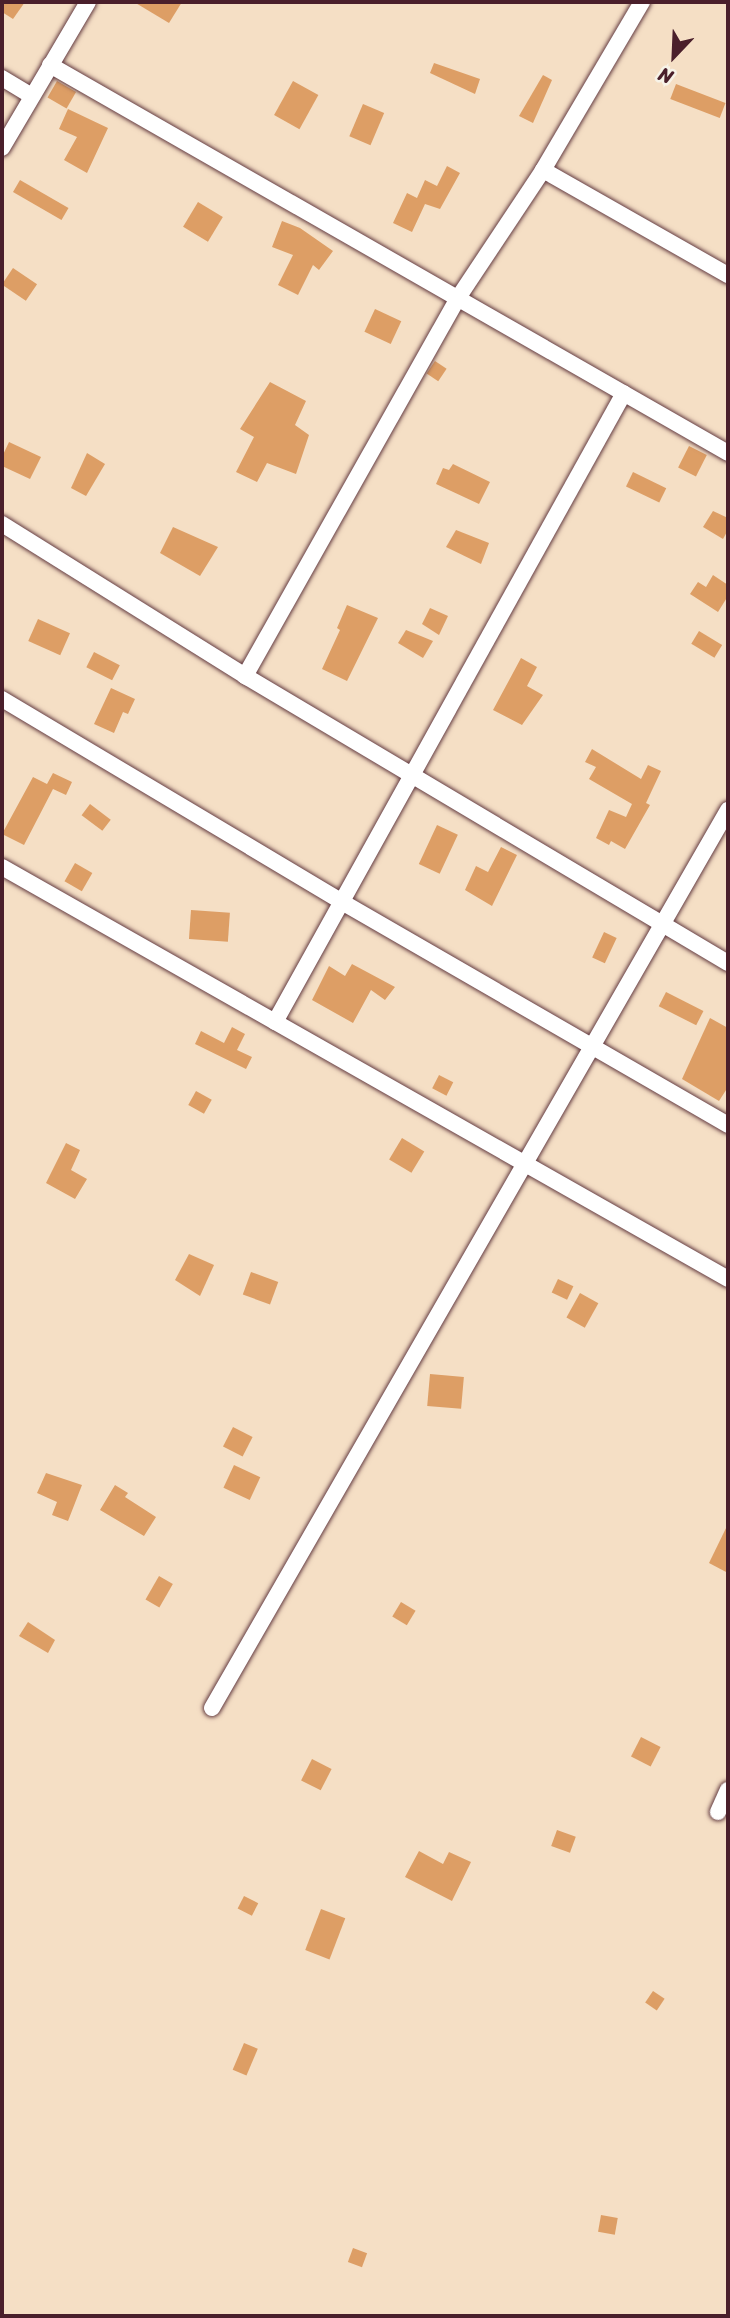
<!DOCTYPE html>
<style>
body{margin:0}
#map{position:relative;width:730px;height:2318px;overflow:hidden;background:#f5dfc5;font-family:Sriracha,sans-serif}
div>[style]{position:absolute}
.building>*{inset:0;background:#dd9e65;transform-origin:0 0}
.roads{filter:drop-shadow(0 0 2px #643c42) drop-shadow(0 0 2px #643c42)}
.street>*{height:16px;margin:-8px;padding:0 8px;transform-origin:8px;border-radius:8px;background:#fff}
span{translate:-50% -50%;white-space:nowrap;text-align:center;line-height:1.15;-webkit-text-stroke:5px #f7f3e8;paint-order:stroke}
.frame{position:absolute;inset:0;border:4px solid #4a1f2b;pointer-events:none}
.north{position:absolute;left:639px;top:21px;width:70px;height:70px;-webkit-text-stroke:5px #f7f3e8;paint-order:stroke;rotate:203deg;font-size:19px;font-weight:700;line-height:28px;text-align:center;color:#4a1f2b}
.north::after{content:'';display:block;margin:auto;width:24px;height:32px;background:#4a1f2b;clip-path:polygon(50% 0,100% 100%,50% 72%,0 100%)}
</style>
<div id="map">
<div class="building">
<i style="clip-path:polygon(2px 2px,25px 2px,13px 19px,2px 12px)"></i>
<i style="clip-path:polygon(134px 2px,182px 2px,169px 23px)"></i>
<i style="clip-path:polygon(434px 63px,480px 79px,475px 94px,430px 73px)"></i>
<i style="clip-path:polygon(543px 75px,552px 80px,533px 123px,519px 116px)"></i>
<i style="left:57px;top:81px;width:22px;height:19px;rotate:30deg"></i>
<i style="left:293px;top:81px;width:29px;height:39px;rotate:29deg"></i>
<i style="left:676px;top:84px;width:53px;height:16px;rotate:21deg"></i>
<i style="left:363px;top:104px;width:23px;height:35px;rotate:23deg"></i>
<i style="clip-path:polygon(68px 109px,108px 128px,87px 173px,64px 160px,77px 137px,59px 129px)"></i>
<i style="clip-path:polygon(447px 166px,460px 173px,440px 209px,425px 204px,412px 232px,393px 223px,407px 193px,417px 198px,425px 180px,437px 186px)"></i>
<i style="left:20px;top:180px;width:56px;height:14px;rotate:30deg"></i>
<i style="left:198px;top:202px;width:29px;height:29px;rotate:31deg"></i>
<i style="clip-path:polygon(282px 221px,300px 228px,333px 251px,319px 270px,313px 265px,298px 295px,278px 285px,293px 255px,272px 247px)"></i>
<i style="left:13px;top:268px;width:29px;height:20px;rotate:34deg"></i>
<i style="left:375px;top:309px;width:29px;height:25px;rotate:25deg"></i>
<i style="left:435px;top:361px;width:14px;height:15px;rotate:34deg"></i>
<i style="clip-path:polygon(270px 382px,306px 401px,295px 425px,309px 435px,296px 474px,267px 463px,257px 482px,236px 472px,254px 437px,240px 429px)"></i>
<i style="clip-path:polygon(9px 442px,41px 457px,30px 479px,2px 466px,2px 457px)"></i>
<i style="left:689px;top:446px;width:20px;height:24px;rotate:27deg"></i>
<i style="clip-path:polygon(87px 453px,105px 464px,86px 496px,71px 488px)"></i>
<i style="clip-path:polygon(453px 464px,490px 482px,479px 504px,436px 484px,443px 468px,449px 470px)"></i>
<i style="left:633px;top:472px;width:37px;height:16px;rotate:26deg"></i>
<i style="clip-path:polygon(713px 511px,728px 518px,728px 530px,723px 539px,703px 527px)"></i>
<i style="clip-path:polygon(173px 527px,218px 547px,200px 576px,160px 553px)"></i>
<i style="clip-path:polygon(456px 530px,489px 543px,481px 564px,446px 547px)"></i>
<i style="clip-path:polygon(713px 575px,728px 585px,728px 596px,718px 612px,690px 594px,698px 582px,706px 587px)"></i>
<i style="clip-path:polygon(347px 605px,378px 618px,347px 681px,322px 669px,340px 630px,337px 628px)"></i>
<i style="clip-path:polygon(430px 608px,448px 616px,439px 635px,422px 624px)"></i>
<i style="left:38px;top:619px;width:35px;height:24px;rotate:24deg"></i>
<i style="clip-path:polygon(406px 630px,433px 641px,423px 658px,398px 643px)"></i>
<i style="left:699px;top:631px;width:27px;height:15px;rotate:31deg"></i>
<i style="left:94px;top:652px;width:29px;height:17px;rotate:27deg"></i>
<i style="clip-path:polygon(521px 658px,537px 667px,527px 686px,543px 695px,522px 725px,493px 710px)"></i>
<i style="clip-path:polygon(111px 688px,135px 699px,128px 714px,123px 712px,114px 733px,94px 724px)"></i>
<i style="clip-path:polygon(592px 749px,641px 779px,648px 765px,661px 771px,646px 803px,650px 805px,625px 849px,611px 841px,609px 845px,596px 838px,609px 810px,626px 817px,632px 804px,589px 779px,596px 767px,585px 762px)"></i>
<i style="clip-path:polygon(53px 773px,72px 782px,66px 795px,53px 789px,24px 845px,2px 834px,33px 777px,47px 784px)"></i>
<i style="left:90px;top:804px;width:26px;height:14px;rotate:37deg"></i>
<i style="left:437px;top:825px;width:23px;height:43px;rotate:25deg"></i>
<i style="clip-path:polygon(501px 847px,517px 855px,492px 906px,465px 890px,476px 866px,488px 872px)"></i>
<i style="left:75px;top:863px;width:20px;height:21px;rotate:30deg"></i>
<i style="left:191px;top:910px;width:39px;height:29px;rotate:4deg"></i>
<i style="left:604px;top:932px;width:14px;height:28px;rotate:25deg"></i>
<i style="clip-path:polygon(352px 964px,395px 987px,385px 1000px,371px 990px,353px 1023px,312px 1000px,329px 966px,345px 976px)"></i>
<i style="left:666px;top:992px;width:42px;height:16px;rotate:27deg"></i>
<i style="clip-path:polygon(710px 1018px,728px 1028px,728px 1087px,719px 1101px,682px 1079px)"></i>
<i style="clip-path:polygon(232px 1027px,245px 1034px,237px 1050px,252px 1057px,246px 1069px,195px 1044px,201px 1031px,224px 1043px)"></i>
<i style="left:439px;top:1075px;width:16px;height:15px;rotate:27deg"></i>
<i style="left:196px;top:1091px;width:18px;height:16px;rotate:29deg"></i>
<i style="left:402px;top:1138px;width:26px;height:25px;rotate:31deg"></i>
<i style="clip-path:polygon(66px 1143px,80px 1150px,71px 1170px,87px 1179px,75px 1199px,46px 1183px)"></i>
<i style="clip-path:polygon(189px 1254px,214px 1265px,200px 1296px,175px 1280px)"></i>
<i style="left:251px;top:1272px;width:29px;height:24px;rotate:20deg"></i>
<i style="left:558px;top:1279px;width:17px;height:15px;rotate:25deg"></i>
<i style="left:580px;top:1293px;width:21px;height:28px;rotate:29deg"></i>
<i style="left:430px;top:1374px;width:34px;height:32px;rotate:5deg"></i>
<i style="left:233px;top:1427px;width:22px;height:22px;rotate:27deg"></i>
<i style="left:234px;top:1465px;width:29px;height:25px;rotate:25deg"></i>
<i style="clip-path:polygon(46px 1473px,82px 1485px,68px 1521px,52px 1515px,57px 1502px,37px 1493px)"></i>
<i style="clip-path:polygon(115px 1485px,128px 1493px,125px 1497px,156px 1517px,144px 1536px,100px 1510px)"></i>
<i style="clip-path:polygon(728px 1524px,728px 1573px,709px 1563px)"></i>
<i style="left:159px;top:1576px;width:16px;height:27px;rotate:30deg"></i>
<i style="left:401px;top:1602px;width:17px;height:17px;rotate:31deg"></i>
<i style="clip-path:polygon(28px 1622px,55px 1640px,48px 1653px,19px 1636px)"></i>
<i style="left:641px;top:1737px;width:22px;height:22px;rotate:27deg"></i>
<i style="left:312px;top:1759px;width:22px;height:24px;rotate:27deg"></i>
<i style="left:557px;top:1830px;width:20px;height:17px;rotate:20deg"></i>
<i style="clip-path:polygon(419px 1851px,443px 1864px,449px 1852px,471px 1862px,452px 1901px,405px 1877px)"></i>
<i style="left:244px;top:1896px;width:16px;height:14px;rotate:27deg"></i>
<i style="left:321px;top:1909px;width:26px;height:44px;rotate:21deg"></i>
<i style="left:653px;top:1991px;width:14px;height:14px;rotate:34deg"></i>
<i style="left:244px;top:2043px;width:15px;height:29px;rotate:23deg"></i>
<i style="left:601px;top:2215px;width:17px;height:17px;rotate:10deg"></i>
<i style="left:353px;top:2248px;width:15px;height:15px;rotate:20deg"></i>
</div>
<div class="roads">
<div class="street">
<i style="left:50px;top:65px;width:781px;rotate:29.78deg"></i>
<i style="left:2px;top:78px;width:35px;rotate:31deg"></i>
<i style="left:2px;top:148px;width:169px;rotate:-59.5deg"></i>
<i style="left:543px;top:170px;width:213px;rotate:29.6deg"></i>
<i style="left:2px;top:524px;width:287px;rotate:32deg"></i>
<i style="left:245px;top:676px;width:562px;rotate:30.72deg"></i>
<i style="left:245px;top:676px;width:434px;rotate:-60.6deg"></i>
<i style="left:458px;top:298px;width:154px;rotate:-56.4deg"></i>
<i style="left:543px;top:170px;width:195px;rotate:-59.5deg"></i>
<i style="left:2px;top:699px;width:396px;rotate:30.8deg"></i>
<i style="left:342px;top:902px;width:446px;rotate:30deg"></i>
<i style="left:2px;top:867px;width:835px;rotate:29.57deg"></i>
<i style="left:275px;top:1022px;width:719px;rotate:-60.98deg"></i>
<i style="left:212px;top:1708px;width:1036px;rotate:-60.12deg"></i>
<i style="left:718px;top:1812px;width:24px;rotate:-66deg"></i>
</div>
</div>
<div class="frame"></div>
<div class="north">N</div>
</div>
